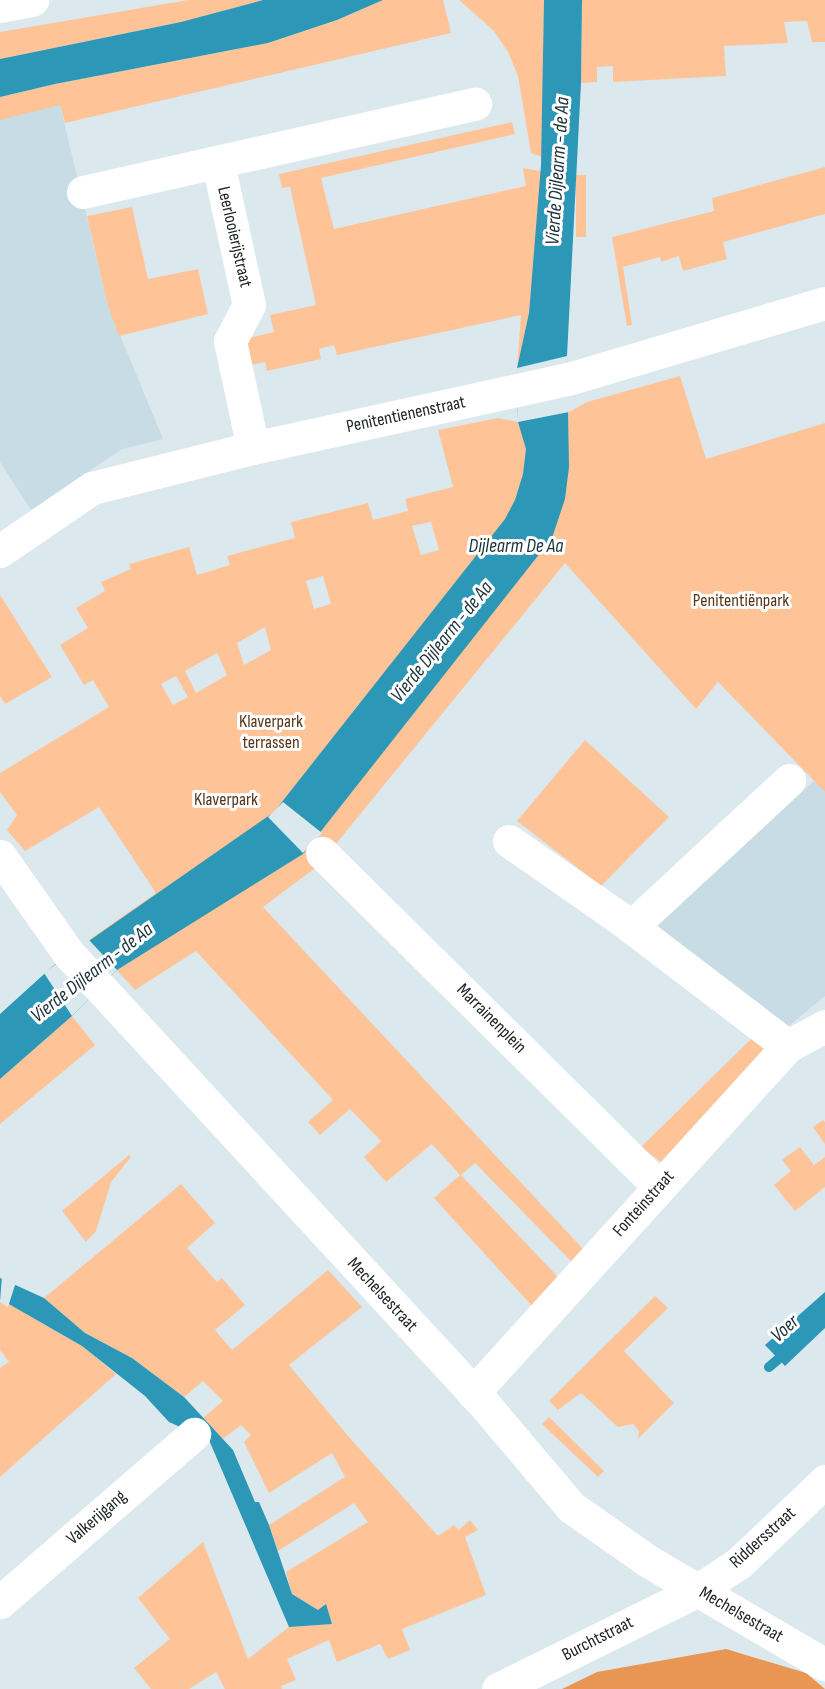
<!DOCTYPE html>
<meta charset="utf-8">
<style>
body{margin:0}
#map{position:relative;width:825px;height:1689px;overflow:hidden;background:#dbe9ee;font-family:"Sofia Sans Condensed",sans-serif}
div>[style]{position:absolute}
.built>*{inset:0;background:#c7dce4}
.green>*{inset:0;background:#ffc398;transform-origin:0 0}
.forest>*{inset:0;background:#e99553}
.water>*{inset:0;background:#2c97b6}
.pier>*{inset:0;background:#dbe9ee}
.stream>*{height:10px;margin:-5px;padding:0 5px;transform-origin:5px;border-radius:5px;background:#2c97b6}
.minor>*{height:33px;margin:-16.5px;padding:0 16.5px;transform-origin:16.5px;border-radius:16.5px;background:#fff}
span{translate:-50% -50%;white-space:nowrap;text-align:center;line-height:1.15;-webkit-text-stroke:6px #fff;paint-order:stroke}
.street-label{font-size:18px;color:#202527}
.park-label{font-size:18px;color:#58361a}
.water-label{font-size:20px;color:#1b323a;font-style:italic}
</style>
<div id="map">
<div class="built">
<i style="clip-path:polygon(55px 84px,108px 306px,163px 439px,122px 449px,31px 510px,0 462px,0 97px)"></i>
<i style="clip-path:polygon(814px 781px,825px 792px,825px 996px,785px 1029px,655px 927px)"></i>
</div>
<div class="green">
<i style="clip-path:polygon(188px 0,263px 0,181px 22px,0 59px,0 32px)"></i>
<i style="clip-path:polygon(383px 0,443px 0,451px 33px,65px 123px,60px 105px,0 120px,0 97px,55px 84px,268px 43px,337px 20px)"></i>
<i style="clip-path:polygon(459px 0,544px 0,542px 157px,531px 153px,518px 76px,508px 52px,494px 31px)"></i>
<i style="clip-path:polygon(582px 0,825px 0,825px 42px,812px 42px,807px 21px,784px 22px,788px 43px,724px 46px,726px 76px,613px 82px,613px 66px,597px 67px,597px 82px,581px 83px)"></i>
<i style="clip-path:polygon(512px 122px,515px 134px,321px 178px,334px 229px,526px 186px,523px 168px,541px 171px,529px 313px,517px 368px,521px 315px,337px 355px,334px 345px,319px 349px,321px 359px,267px 371px,265px 362px,251px 365px,245px 339px,274px 332px,270px 315px,316px 305px,290px 187px,282px 188px,279px 174px)"></i>
<i style="clip-path:polygon(825px 167px,825px 214px,723px 242px,727px 259px,683px 271px,679px 256px,661px 262px,660px 257px,623px 267px,632px 325px,627px 326px,612px 237px,714px 211px,712px 198px)"></i>
<i style="left:576px;top:175px;width:10px;height:62px"></i>
<i style="clip-path:polygon(132px 207px,148px 279px,198px 269px,208px 314px,119px 336px,108px 306px,87px 216px)"></i>
<i style="clip-path:polygon(evenodd,680px 376px,706px 459px,825px 423px,825px 792px,718px 682px,696px 709px,565px 563px,318px 866px,263px 907px,583px 1249px,572px 1262px,475px 1163px,461px 1175px,558px 1277px,532px 1306px,434px 1198px,460px 1175px,432px 1144px,386px 1182px,364px 1157px,381px 1141px,350px 1109px,320px 1135px,308px 1122px,333px 1100px,196px 951px,135px 990px,89px 940px,156px 893px,99px 807px,25px 851px,7px 830px,17px 815px,0 792px,0 773px,109px 707px,93px 680px,84px 685px,60px 645px,88px 628px,76px 608px,105px 591px,101px 582px,131px 569px,129px 564px,189px 547px,197px 575px,230px 565px,227px 556px,295px 538px,291px 522px,368px 503px,373px 520px,408px 511px,405px 499px,453px 487px,438px 430px,498px 418px,518px 422px,569px 412px,587px 402px,680px 376px,431px 522px,439px 550px,421px 555px,412px 526px,431px 522px,680px 376px,323px 576px,331px 604px,314px 609px,306px 581px,323px 576px,680px 376px,265px 627px,271px 650px,244px 665px,237px 643px,265px 627px,680px 376px,217px 653px,227px 675px,196px 693px,185px 671px,217px 653px,680px 376px,176px 676px,188px 697px,173px 705px,161px 684px,176px 676px)"></i>
<i style="clip-path:polygon(0 595px,52px 677px,5px 704px,0 696px)"></i>
<i style="clip-path:polygon(585px 740px,669px 817px,601px 886px,517px 821px)"></i>
<i style="clip-path:polygon(72px 1016px,95px 1045px,0 1124px,0 1079px)"></i>
<i style="clip-path:polygon(751px 1039px,764px 1049px,661px 1162px,641px 1147px)"></i>
<i style="clip-path:polygon(823px 1120px,825px 1122px,825px 1144px,813px 1127px)"></i>
<i style="clip-path:polygon(800px 1147px,814px 1165px,825px 1157px,825px 1187px,795px 1211px,774px 1185px,791px 1171px,782px 1160px)"></i>
<i style="clip-path:polygon(129px 1155px,131px 1157px,111px 1182px,96px 1231px,86px 1242px,62px 1211px)"></i>
<i style="clip-path:polygon(181px 1184px,215px 1223px,187px 1248px,217px 1282px,222px 1278px,245px 1305px,215px 1330px,232px 1350px,328px 1270px,362px 1307px,289px 1365px,349px 1437px,438px 1536px,454px 1525px,459px 1530px,470px 1520px,478px 1530px,465px 1537px,486px 1595px,402px 1629px,410px 1650px,388px 1659px,380px 1644px,337px 1662px,329px 1640px,287px 1659px,296px 1680px,281px 1686px,282px 1689px,225px 1689px,216px 1672px,189px 1689px,151px 1689px,134px 1668px,170px 1639px,138px 1598px,203px 1542px,248px 1659px,289px 1627px,332px 1624px,325px 1605px,318px 1610px,292px 1594px,286px 1572px,368px 1522px,354px 1503px,278px 1551px,269px 1525px,345px 1477px,332px 1453px,269px 1493px,244px 1442px,251px 1435px,241px 1425px,223px 1439px,203px 1418px,223px 1401px,203px 1381px,184px 1397px,132px 1358px,85px 1333px,44px 1298px)"></i>
<i style="clip-path:polygon(655px 1296px,668px 1308px,624px 1351px,674px 1403px,638px 1439px,639px 1431px,633px 1424px,618px 1427px,581px 1393px,558px 1410px,549px 1401px)"></i>
<i style="clip-path:polygon(0 1299px,82px 1346px,116px 1374px,0 1477px,0 1368px,9px 1362px,0 1350px)"></i>
<i style="clip-path:polygon(549px 1417px,604px 1471px,598px 1477px,542px 1424px)"></i>
</div>
<div class="forest">
<i style="clip-path:polygon(726px 1649px,806px 1673px,825px 1689px,562px 1689px,597px 1672px)"></i>
</div>
<div class="water">
<i style="clip-path:polygon(263px 0,383px 0,337px 20px,268px 43px,55px 84px,0 97px,0 59px,181px 22px)"></i>
<i style="clip-path:polygon(544px 0,582px 0,581px 83px,567px 356px,569px 467px,565px 499px,552px 538px,303px 854px,117px 970px,72px 1016px,0 1079px,0 1014px,53px 966px,274px 812px,505px 519px,515px 500px,523px 474px,526px 449px,518px 422px,517px 368px,529px 313px,541px 165px)"></i>
<i style="clip-path:polygon(0 1278px,44px 1298px,85px 1333px,132px 1358px,184px 1397px,233px 1450px,255px 1502px,259px 1502px,269px 1525px,292px 1594px,318px 1610px,326px 1604px,332px 1624px,289px 1627px,209px 1440px,169px 1422px,145px 1396px,82px 1346px,0 1299px)"></i>
<i style="clip-path:polygon(825px 1292px,825px 1328px,785px 1366px,765px 1345px)"></i>
</div>
<div class="pier">
<i style="clip-path:polygon(567px 356px,569px 412px,518px 422px,517px 368px)"></i>
<i style="clip-path:polygon(283px 802px,322px 833px,303px 853px,268px 817px)"></i>
<i style="clip-path:polygon(89px 940px,117px 970px,72px 1016px,44px 973px)"></i>
<i style="clip-path:polygon(2px 1276px,16px 1282px,8px 1307px,0 1302px)"></i>
</div>
<div class="stream">
<i style="left:769px;top:1367px;width:26px;rotate:-40deg"></i>
</div>
<div class="minor">
<i style="left:0;top:6px;width:33px;rotate:-11deg"></i>
<i style="left:218px;top:163px;width:145px;rotate:77.7deg"></i>
<i style="left:249px;top:305px;width:41px;rotate:117.8deg"></i>
<i style="left:230px;top:341px;width:109px;rotate:77.9deg"></i>
<i style="left:83px;top:192px;width:402px;rotate:-12.7deg"></i>
<i style="left:0;top:551px;width:112px;rotate:-34.4deg"></i>
<i style="left:92px;top:488px;width:166px;rotate:-14deg"></i>
<i style="left:253px;top:448px;width:322px;rotate:-12.4deg"></i>
<i style="left:568px;top:379px;width:268px;rotate:-16.5deg"></i>
<i style="left:509px;top:841px;width:136px;rotate:34.9deg"></i>
<i style="left:621px;top:919px;width:210px;rotate:37.3deg"></i>
<i style="left:322px;top:853px;width:475px;rotate:44.7deg"></i>
<i style="left:0;top:856px;width:120px;rotate:54.9deg"></i>
<i style="left:69px;top:954px;width:612px;rotate:47.32deg"></i>
<i style="left:484px;top:1404px;width:135px;rotate:49.8deg"></i>
<i style="left:571px;top:1507px;width:94px;rotate:35deg"></i>
<i style="left:648px;top:1561px;width:205px;rotate:30.4deg"></i>
<i style="left:631px;top:927px;width:216px;rotate:-42.9deg"></i>
<i style="left:473px;top:1393px;width:469px;rotate:-47.8deg"></i>
<i style="left:788px;top:1046px;width:42px;rotate:-28.4deg"></i>
<i style="left:0;top:1602px;width:257px;rotate:-40.9deg"></i>
<i style="left:498px;top:1689px;width:223px;rotate:-26.3deg"></i>
<i style="left:698px;top:1590px;width:49px;rotate:-33.4deg"></i>
<i style="left:739px;top:1563px;width:119px;rotate:-43.6deg"></i>
</div>
<div class="street-label">
<span style="left:234px;top:237px;rotate:77deg">Leerlooierijstraat</span>
<span style="left:406px;top:415px;rotate:-12deg">Penitentienenstraat</span>
<span style="left:491px;top:1019px;rotate:45deg">Marrainenplein</span>
<span style="left:644px;top:1204px;rotate:-48deg">Fonteinstraat</span>
<span style="left:382px;top:1295px;rotate:47deg">Mechelsestraat</span>
<span style="left:97px;top:1518px;rotate:-41deg">Valkerijgang</span>
<span style="left:763px;top:1538px;rotate:-42deg">Riddersstraat</span>
<span style="left:741px;top:1615px;rotate:30deg">Mechelsestraat</span>
<span style="left:598px;top:1639px;rotate:-27deg">Burchtstraat</span>
</div>
<div class="park-label">
<span style="left:741px;top:601px">Penitentiënpark</span>
<span style="left:271px;top:733px">Klaverpark<br>terrassen</span>
<span style="left:226px;top:800px">Klaverpark</span>
</div>
<div class="water-label">
<span style="left:558px;top:171px;rotate:-86deg">Vierde Dijlearm - de Aa</span>
<span style="left:516px;top:546px">Dijlearm De Aa</span>
<span style="left:442px;top:642px;rotate:-51deg">Vierde Dijlearm - de Aa</span>
<span style="left:92px;top:973px;rotate:-38deg">Vierde Dijlearm - de Aa</span>
<span style="left:785px;top:1329px;rotate:-42deg">Voer</span>
</div>
</div>
